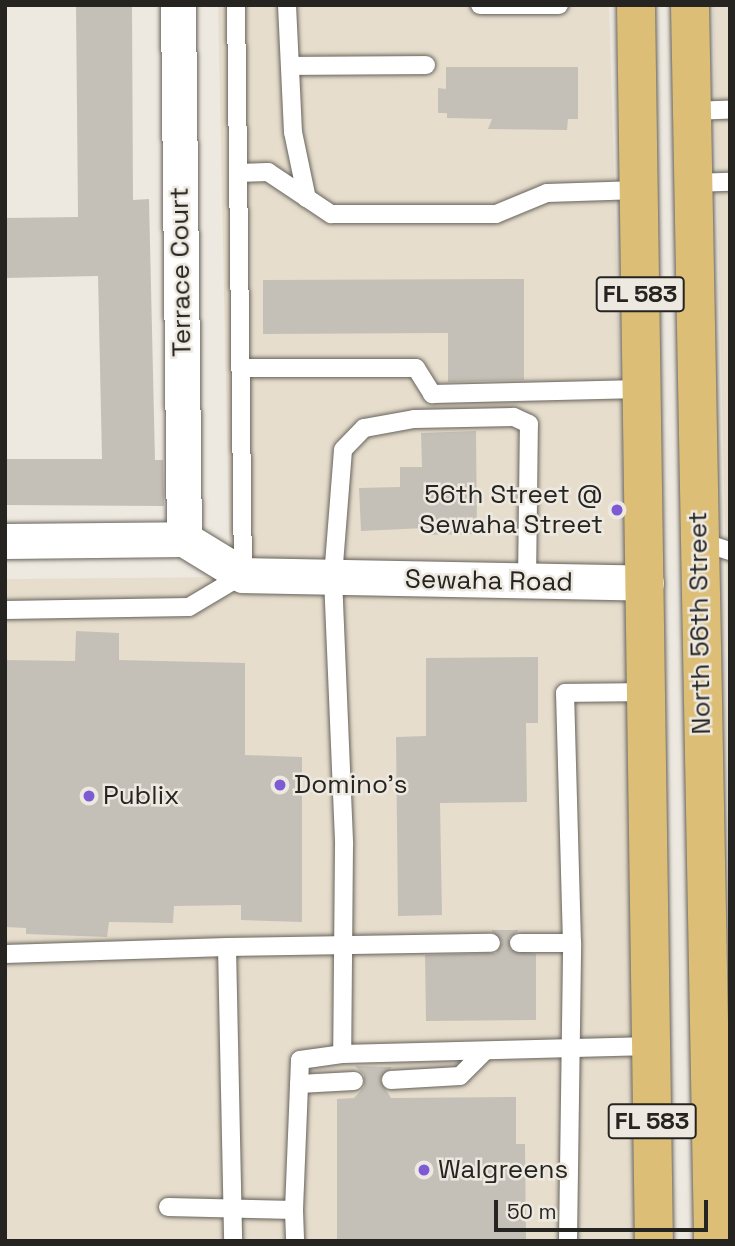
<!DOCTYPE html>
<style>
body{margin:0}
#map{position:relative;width:735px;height:1246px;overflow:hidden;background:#eee9e0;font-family:"Space Grotesk",sans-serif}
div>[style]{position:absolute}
.built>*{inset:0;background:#e6ddcd}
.building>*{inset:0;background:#c5c0b7}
.roads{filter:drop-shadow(0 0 2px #67635b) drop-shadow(0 0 2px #67635b)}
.lane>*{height:18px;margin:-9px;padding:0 9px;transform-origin:9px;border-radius:9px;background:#fff}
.street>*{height:35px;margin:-17.5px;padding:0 17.5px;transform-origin:17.5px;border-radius:17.5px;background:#fff}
.primary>*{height:38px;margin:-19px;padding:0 19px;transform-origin:19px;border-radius:19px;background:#dcbe76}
.dots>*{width:19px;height:19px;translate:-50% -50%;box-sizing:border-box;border:4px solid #eee9e0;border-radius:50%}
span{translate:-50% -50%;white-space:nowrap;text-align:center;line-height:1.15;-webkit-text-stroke:5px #eee9e0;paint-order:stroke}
.shield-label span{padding:2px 5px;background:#eee9e0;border:2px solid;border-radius:5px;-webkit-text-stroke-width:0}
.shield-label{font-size:24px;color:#252420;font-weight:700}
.street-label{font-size:26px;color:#252420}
.poi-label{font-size:26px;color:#252420}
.right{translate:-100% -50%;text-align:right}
.left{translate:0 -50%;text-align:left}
.frame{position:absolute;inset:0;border:7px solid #252420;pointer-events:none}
.scale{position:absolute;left:494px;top:1200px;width:214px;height:32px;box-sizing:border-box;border:4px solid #252420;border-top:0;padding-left:9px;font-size:21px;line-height:24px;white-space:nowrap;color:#252420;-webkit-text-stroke:5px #eee9e0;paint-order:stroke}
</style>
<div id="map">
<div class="built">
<i style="clip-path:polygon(218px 5px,609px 5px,624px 519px,634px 1241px,5px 1241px,5px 579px,230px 577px)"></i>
<i style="clip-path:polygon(713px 5px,730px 5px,730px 745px)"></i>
</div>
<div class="building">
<i style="clip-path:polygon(76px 5px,132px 5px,133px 200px,149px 199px,155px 460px,163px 460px,164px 506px,5px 505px,5px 459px,102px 459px,98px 276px,5px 278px,5px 218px,78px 217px)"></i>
<i style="clip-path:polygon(446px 67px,578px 67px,578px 119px,568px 119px,567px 130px,488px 129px,492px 119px,447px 118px,447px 113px,438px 113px,438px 88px,446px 89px)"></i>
<i style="clip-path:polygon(524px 279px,524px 380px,448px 382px,448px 333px,263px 334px,263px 280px)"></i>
<i style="clip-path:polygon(476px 431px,477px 534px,425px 535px,425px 528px,361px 531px,359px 488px,400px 487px,400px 467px,422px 467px,421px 433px)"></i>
<i style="clip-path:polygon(76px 631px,119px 633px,119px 660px,245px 663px,245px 755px,302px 757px,302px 922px,241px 920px,241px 905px,174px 906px,173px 923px,109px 922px,107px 937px,26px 934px,26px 928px,5px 927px,5px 660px,75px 661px)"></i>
<i style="clip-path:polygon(538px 657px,538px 723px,526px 723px,527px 802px,440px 803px,442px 915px,398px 916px,396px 737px,426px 736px,426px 658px)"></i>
<i style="clip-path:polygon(491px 930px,519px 930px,509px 938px,510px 949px,536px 954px,536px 1020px,426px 1021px,425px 955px,496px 953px,502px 942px)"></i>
<i style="clip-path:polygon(355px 1066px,392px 1067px,380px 1080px,391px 1098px,516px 1097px,516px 1144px,525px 1144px,526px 1241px,337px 1241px,337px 1099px,354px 1098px,364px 1087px,364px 1075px)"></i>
</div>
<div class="roads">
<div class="lane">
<i style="left:287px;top:5px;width:127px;rotate:87.3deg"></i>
<i style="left:293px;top:132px;width:68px;rotate:78.2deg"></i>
<i style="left:480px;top:5px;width:79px"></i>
<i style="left:290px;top:66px;width:136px;rotate:-0.4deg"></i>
<i style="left:692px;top:111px;width:38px;rotate:-2deg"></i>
<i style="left:238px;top:173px;width:30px;rotate:-2deg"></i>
<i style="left:268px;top:172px;width:76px;rotate:33.7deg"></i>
<i style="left:331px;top:214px;width:165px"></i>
<i style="left:496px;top:214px;width:55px;rotate:-22.4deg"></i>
<i style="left:547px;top:193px;width:92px;rotate:-1.9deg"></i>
<i style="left:693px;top:183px;width:37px;rotate:-2deg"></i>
<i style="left:240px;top:368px;width:176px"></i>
<i style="left:416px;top:368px;width:31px;rotate:58deg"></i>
<i style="left:432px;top:394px;width:209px;rotate:-1.4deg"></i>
<i style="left:699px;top:541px;width:33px;rotate:18deg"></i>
<i style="left:527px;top:582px;width:158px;rotate:-89.3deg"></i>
<i style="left:529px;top:424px;width:17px;rotate:-155deg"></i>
<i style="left:514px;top:417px;width:100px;rotate:178.9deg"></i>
<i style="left:414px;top:419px;width:51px;rotate:169.8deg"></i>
<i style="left:364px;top:428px;width:30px;rotate:134deg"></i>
<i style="left:343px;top:450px;width:128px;rotate:94.5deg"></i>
<i style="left:333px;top:578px;width:267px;rotate:87.6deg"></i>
<i style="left:344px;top:845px;width:209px;rotate:90.5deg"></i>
<i style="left:342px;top:1054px;width:310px;rotate:-1.5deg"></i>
<i style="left:5px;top:610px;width:184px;rotate:-0.9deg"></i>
<i style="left:189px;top:607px;width:63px;rotate:-30.7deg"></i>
<i style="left:243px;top:575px;width:570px;rotate:-90.7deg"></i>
<i style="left:519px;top:943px;width:53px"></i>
<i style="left:227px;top:947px;width:264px;rotate:-0.9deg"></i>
<i style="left:5px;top:954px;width:222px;rotate:-1.8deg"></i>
<i style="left:227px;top:947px;width:294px;rotate:88.8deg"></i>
<i style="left:391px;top:1080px;width:69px;rotate:-3.3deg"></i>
<i style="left:460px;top:1076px;width:34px;rotate:-45deg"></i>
<i style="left:299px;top:1084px;width:55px;rotate:-3.1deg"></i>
<i style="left:168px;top:1207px;width:126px;rotate:1.4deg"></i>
<i style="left:294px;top:1210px;width:31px;rotate:88deg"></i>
<i style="left:294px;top:1210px;width:150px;rotate:-87.7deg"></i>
<i style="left:300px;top:1060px;width:42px;rotate:-8.1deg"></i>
<i style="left:568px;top:1241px;width:298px;rotate:-89.2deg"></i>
<i style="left:572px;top:943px;width:250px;rotate:-91.6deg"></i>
<i style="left:565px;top:693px;width:82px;rotate:-0.7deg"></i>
</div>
<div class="street">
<i style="left:178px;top:5px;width:534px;rotate:89.36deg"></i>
<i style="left:5px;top:541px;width:179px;rotate:-0.6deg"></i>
<i style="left:184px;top:539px;width:69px;rotate:31.4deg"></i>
<i style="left:243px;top:575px;width:403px;rotate:1.1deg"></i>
</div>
<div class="primary">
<i style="left:636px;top:5px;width:1236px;rotate:89.17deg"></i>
<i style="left:690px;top:5px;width:1236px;rotate:88.93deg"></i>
</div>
</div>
<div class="dots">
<i style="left:617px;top:510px;background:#7c5bd5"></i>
<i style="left:280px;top:785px;background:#7c5bd5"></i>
<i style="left:89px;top:796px;background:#7c5bd5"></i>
<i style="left:424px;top:1170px;background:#7c5bd5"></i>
</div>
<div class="shield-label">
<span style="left:640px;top:294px">FL 583</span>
<span style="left:652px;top:1121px">FL 583</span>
</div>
<div class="street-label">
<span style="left:181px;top:272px;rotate:-91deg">Terrace Court</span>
<span style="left:489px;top:581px;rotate:1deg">Sewaha Road</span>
<span style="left:700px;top:623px;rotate:-91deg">North 56th Street</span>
</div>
<div class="poi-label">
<span class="right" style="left:603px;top:510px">56th Street @<br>Sewaha Street</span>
<span class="left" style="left:294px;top:785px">Domino's</span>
<span class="left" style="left:103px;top:796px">Publix</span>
<span class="left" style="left:438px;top:1170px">Walgreens</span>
</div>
<div class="frame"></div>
<div class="scale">50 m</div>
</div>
